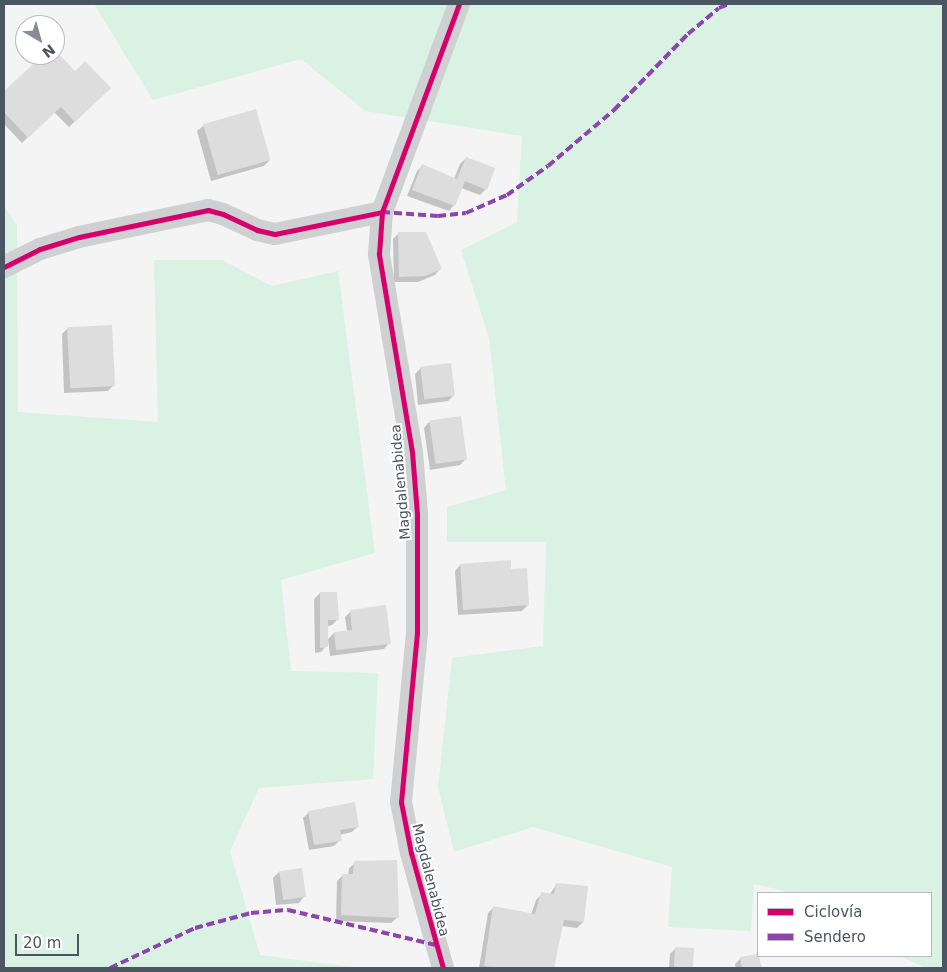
<!DOCTYPE html>
<meta charset="utf-8">
<style>
body{margin:0}
#map{position:relative;width:947px;height:972px;overflow:hidden;background:#f4f4f4;font-family:"DejaVu Sans",sans-serif}
div>[style]{position:absolute}
.green>*{inset:0;background:#d9f2e3}
.shadow>*{inset:0;background:#0003}
.building>*{inset:0;background:#ddddde;transform-origin:0 0}
.street>*{height:22px;margin:-11px;padding:0 11px;transform-origin:11px;border-radius:11px;background:#ced0d2}
.quiet>*{height:4px;margin-top:-2px;transform-origin:0;background:repeating-linear-gradient(90deg,#8e44ad 0 8px,transparent 0 12px)}
.cycleway>*{height:5px;margin:-2.5px;padding:0 2.5px;transform-origin:2.5px;border-radius:2.5px;background:#d6006c}
span{translate:-50% -50%;white-space:nowrap;text-align:center;line-height:1.15;-webkit-text-stroke:4px #fff;paint-order:stroke}
.street-label{font-size:14px;color:#4a5661}
.frame{position:absolute;inset:0;border:5px solid #4a5661;pointer-events:none}
.legend{position:absolute;left:757px;top:892px;width:175px;height:65px;box-sizing:border-box;background:#fff;border:1px solid #b7bbc0;margin:0;padding:6px 9px;list-style:none;font-size:15px;color:#4a5661}
.legend li{display:flex;align-items:center;gap:10px;height:25px}
.legend b{width:25px;border:1px solid #b7bbc0}
.north{position:absolute;left:15px;top:15px;width:50px;height:50px;box-sizing:border-box;background:#fff;border:1px solid #b7bbc0;border-radius:50%;rotate:142deg;font-size:14px;font-weight:700;line-height:20px;text-align:center;color:#4a5661}
.north::after{content:'';display:block;margin:auto;width:18px;height:22px;background:#868d94;clip-path:polygon(50% 0,100% 100%,50% 72%,0 100%)}
.scale{position:absolute;left:15px;top:934px;width:64px;height:22px;box-sizing:border-box;border:2px solid #4a5661;border-top:0;padding-left:6px;font-size:15px;line-height:18px;white-space:nowrap;color:#4a5661;-webkit-text-stroke:4px #fff;paint-order:stroke}
</style>
<div id="map">
<div class="green">
<i style="clip-path:polygon(94px 4px,943px 4px,943px 968px,926px 968px,899px 956px,931px 956px,931px 893px,786px 893px,784px 891px,754px 884px,751px 931px,668px 927px,672px 867px,533px 827px,454px 852px,438px 787px,452px 658px,543px 646px,546px 542px,447px 542px,447px 507px,506px 490px,489px 338px,461px 250px,517px 222px,522px 136px,365px 111px,301px 59px,153px 100px)"></i>
<i style="clip-path:polygon(4px 206px,17px 225px,18px 412px,158px 422px,154px 260px,222px 260px,272px 286px,338px 271px,375px 553px,281px 580px,291px 671px,378px 673px,373px 779px,259px 788px,230px 851px,260px 955px,360px 968px,4px 968px)"></i>
</div>
<div class="shadow">
<i style="clip-path:polygon(55px 52px,74px 73px,109px 88px,69px 127px,54px 112px,22px 143px,4px 124px,4px 93px,45px 55px,55px 55px)"></i>
<i style="clip-path:polygon(255px 111px,270px 160px,264px 166px,211px 181px,197px 131px,203px 126px)"></i>
<i style="clip-path:polygon(466px 158px,486px 189px,480px 195px,461px 188px,454px 205px,449px 211px,407px 196px,417px 171px,423px 165px,454px 179px,460px 164px)"></i>
<i style="clip-path:polygon(399px 233px,440px 269px,435px 275px,418px 282px,394px 282px,393px 239px)"></i>
<i style="clip-path:polygon(68px 328px,114px 385px,108px 391px,64px 393px,62px 334px)"></i>
<i style="clip-path:polygon(421px 368px,454px 395px,448px 401px,418px 405px,415px 374px)"></i>
<i style="clip-path:polygon(429px 422px,466px 459px,460px 465px,430px 470px,424px 428px)"></i>
<i style="clip-path:polygon(460px 565px,510px 571px,528px 605px,522px 611px,458px 615px,455px 571px)"></i>
<i style="clip-path:polygon(320px 593px,338px 619px,332px 625px,327px 626px,326px 646px,321px 652px,315px 653px,314px 599px)"></i>
<i style="clip-path:polygon(351px 611px,389px 643px,384px 649px,330px 656px,328px 639px,334px 633px,347px 631px,345px 617px)"></i>
<i style="clip-path:polygon(309px 812px,358px 826px,352px 832px,339px 835px,340px 840px,334px 846px,309px 850px,303px 818px)"></i>
<i style="clip-path:polygon(355px 863px,397px 918px,391px 923px,336px 921px,337px 881px,343px 875px,348px 876px,349px 868px)"></i>
<i style="clip-path:polygon(279px 872px,304px 897px,299px 903px,276px 905px,273px 878px)"></i>
<i style="clip-path:polygon(556px 885px,583px 922px,577px 928px,562px 926px,552px 968px,479px 968px,488px 913px,494px 907px,531px 915px,536px 900px,542px 894px,550px 894px)"></i>
<i style="clip-path:polygon(675px 949px,692px 949px,692px 968px,669px 968px,670px 954px)"></i>
<i style="clip-path:polygon(759px 956px,761px 968px,736px 968px,735px 964px,741px 958px)"></i>
</div>
<div class="building">
<i style="clip-path:polygon(55px 50px,75px 71px,85px 61px,111px 88px,75px 122px,61px 107px,28px 138px,4px 112px,4px 91px,43px 55px,55px 55px)"></i>
<i style="left:256px;top:109px;width:53px;height:55px;rotate:74deg"></i>
<i style="clip-path:polygon(466px 157px,495px 168px,487px 190px,465px 181px,455px 206px,412px 190px,422px 164px,457px 179px)"></i>
<i style="clip-path:polygon(398px 232px,426px 232px,442px 269px,425px 276px,399px 277px)"></i>
<i style="left:112px;top:325px;width:61px;height:45px;rotate:87deg"></i>
<i style="left:451px;top:363px;width:33px;height:31px;rotate:83deg"></i>
<i style="left:461px;top:416px;width:44px;height:32px;rotate:82deg"></i>
<i style="clip-path:polygon(511px 560px,511px 569px,527px 568px,529px 605px,463px 610px,460px 564px)"></i>
<i style="clip-path:polygon(320px 592px,337px 592px,339px 620px,328px 620px,328px 647px,320px 648px)"></i>
<i style="clip-path:polygon(386px 605px,391px 644px,336px 650px,334px 632px,352px 630px,350px 610px)"></i>
<i style="clip-path:polygon(355px 802px,359px 827px,340px 830px,342px 841px,314px 845px,308px 811px)"></i>
<i style="clip-path:polygon(397px 860px,399px 918px,341px 915px,342px 874px,353px 874px,354px 861px)"></i>
<i style="left:302px;top:868px;width:29px;height:23px;rotate:82deg"></i>
<i style="clip-path:polygon(556px 883px,588px 886px,584px 922px,564px 920px,554px 968px,499px 968px,484px 966px,493px 906px,535px 914px,541px 892px,554px 894px)"></i>
<i style="left:675px;top:947px;width:19px;height:21px;rotate:3deg"></i>
<i style="clip-path:polygon(758px 954px,762px 968px,742px 968px,740px 957px)"></i>
</div>
<div class="street">
<i style="left:4px;top:267px;width:40px;rotate:-26.6deg"></i>
<i style="left:40px;top:249px;width:41px;rotate:-17.1deg"></i>
<i style="left:79px;top:237px;width:132px;rotate:-11.8deg"></i>
<i style="left:208px;top:210px;width:16px;rotate:15deg"></i>
<i style="left:223px;top:214px;width:38px;rotate:25deg"></i>
<i style="left:257px;top:230px;width:18px;rotate:13deg"></i>
<i style="left:275px;top:234px;width:109px;rotate:-11.6deg"></i>
<i style="left:443px;top:968px;width:119px;rotate:-105.5deg"></i>
<i style="left:411px;top:853px;width:52px;rotate:-101.1deg"></i>
<i style="left:401px;top:802px;width:170px;rotate:-84.6deg"></i>
<i style="left:417px;top:633px;width:119px;rotate:-90deg"></i>
<i style="left:417px;top:514px;width:62px;rotate:-94.6deg"></i>
<i style="left:412px;top:452px;width:201px;rotate:-99.5deg"></i>
<i style="left:379px;top:254px;width:42px;rotate:-85.9deg"></i>
<i style="left:382px;top:212px;width:222px;rotate:-69.7deg"></i>
</div>
<div class="quiet">
<i style="left:382px;top:212px;width:56px;rotate:4.1deg"></i>
<i style="left:438px;top:216px;width:28px;rotate:-6deg"></i>
<i style="left:466px;top:213px;width:45px;rotate:-23.7deg"></i>
<i style="left:507px;top:195px;width:50px;rotate:-35.3deg"></i>
<i style="left:548px;top:166px;width:87px;rotate:-40.3deg"></i>
<i style="left:614px;top:110px;width:106px;rotate:-45.8deg"></i>
<i style="left:688px;top:34px;width:40px;rotate:-40deg"></i>
<i style="left:719px;top:8px;width:11px;rotate:-22deg"></i>
<i style="left:110px;top:968px;width:94px;rotate:-25.2deg"></i>
<i style="left:195px;top:928px;width:58px;rotate:-15deg"></i>
<i style="left:251px;top:913px;width:37px;rotate:-5deg"></i>
<i style="left:288px;top:910px;width:152px;rotate:13.3deg"></i>
</div>
<div class="cycleway">
<i style="left:4px;top:267px;width:40px;rotate:-26.6deg"></i>
<i style="left:40px;top:249px;width:41px;rotate:-17.1deg"></i>
<i style="left:79px;top:237px;width:132px;rotate:-11.8deg"></i>
<i style="left:208px;top:210px;width:16px;rotate:15deg"></i>
<i style="left:223px;top:214px;width:38px;rotate:25deg"></i>
<i style="left:257px;top:230px;width:18px;rotate:13deg"></i>
<i style="left:275px;top:234px;width:109px;rotate:-11.6deg"></i>
<i style="left:443px;top:968px;width:119px;rotate:-105.5deg"></i>
<i style="left:411px;top:853px;width:52px;rotate:-101.1deg"></i>
<i style="left:401px;top:802px;width:170px;rotate:-84.6deg"></i>
<i style="left:417px;top:633px;width:119px;rotate:-90deg"></i>
<i style="left:417px;top:514px;width:62px;rotate:-94.6deg"></i>
<i style="left:412px;top:452px;width:201px;rotate:-99.5deg"></i>
<i style="left:379px;top:254px;width:42px;rotate:-85.9deg"></i>
<i style="left:382px;top:212px;width:222px;rotate:-69.7deg"></i>
</div>
<div class="street-label">
<span style="left:400px;top:482px;rotate:-95deg">Magdalenabidea</span>
<span style="left:431px;top:880px;rotate:76deg">Magdalenabidea</span>
</div>
<div class="frame"></div>
<ul class="legend">
<li><b style="height:6px;background:#d6006c"></b>Ciclovía</li>
<li><b style="height:6px;background:#8e44ad"></b>Sendero</li>
</ul>
<div class="north">N</div>
<div class="scale">20 m</div>
</div>
